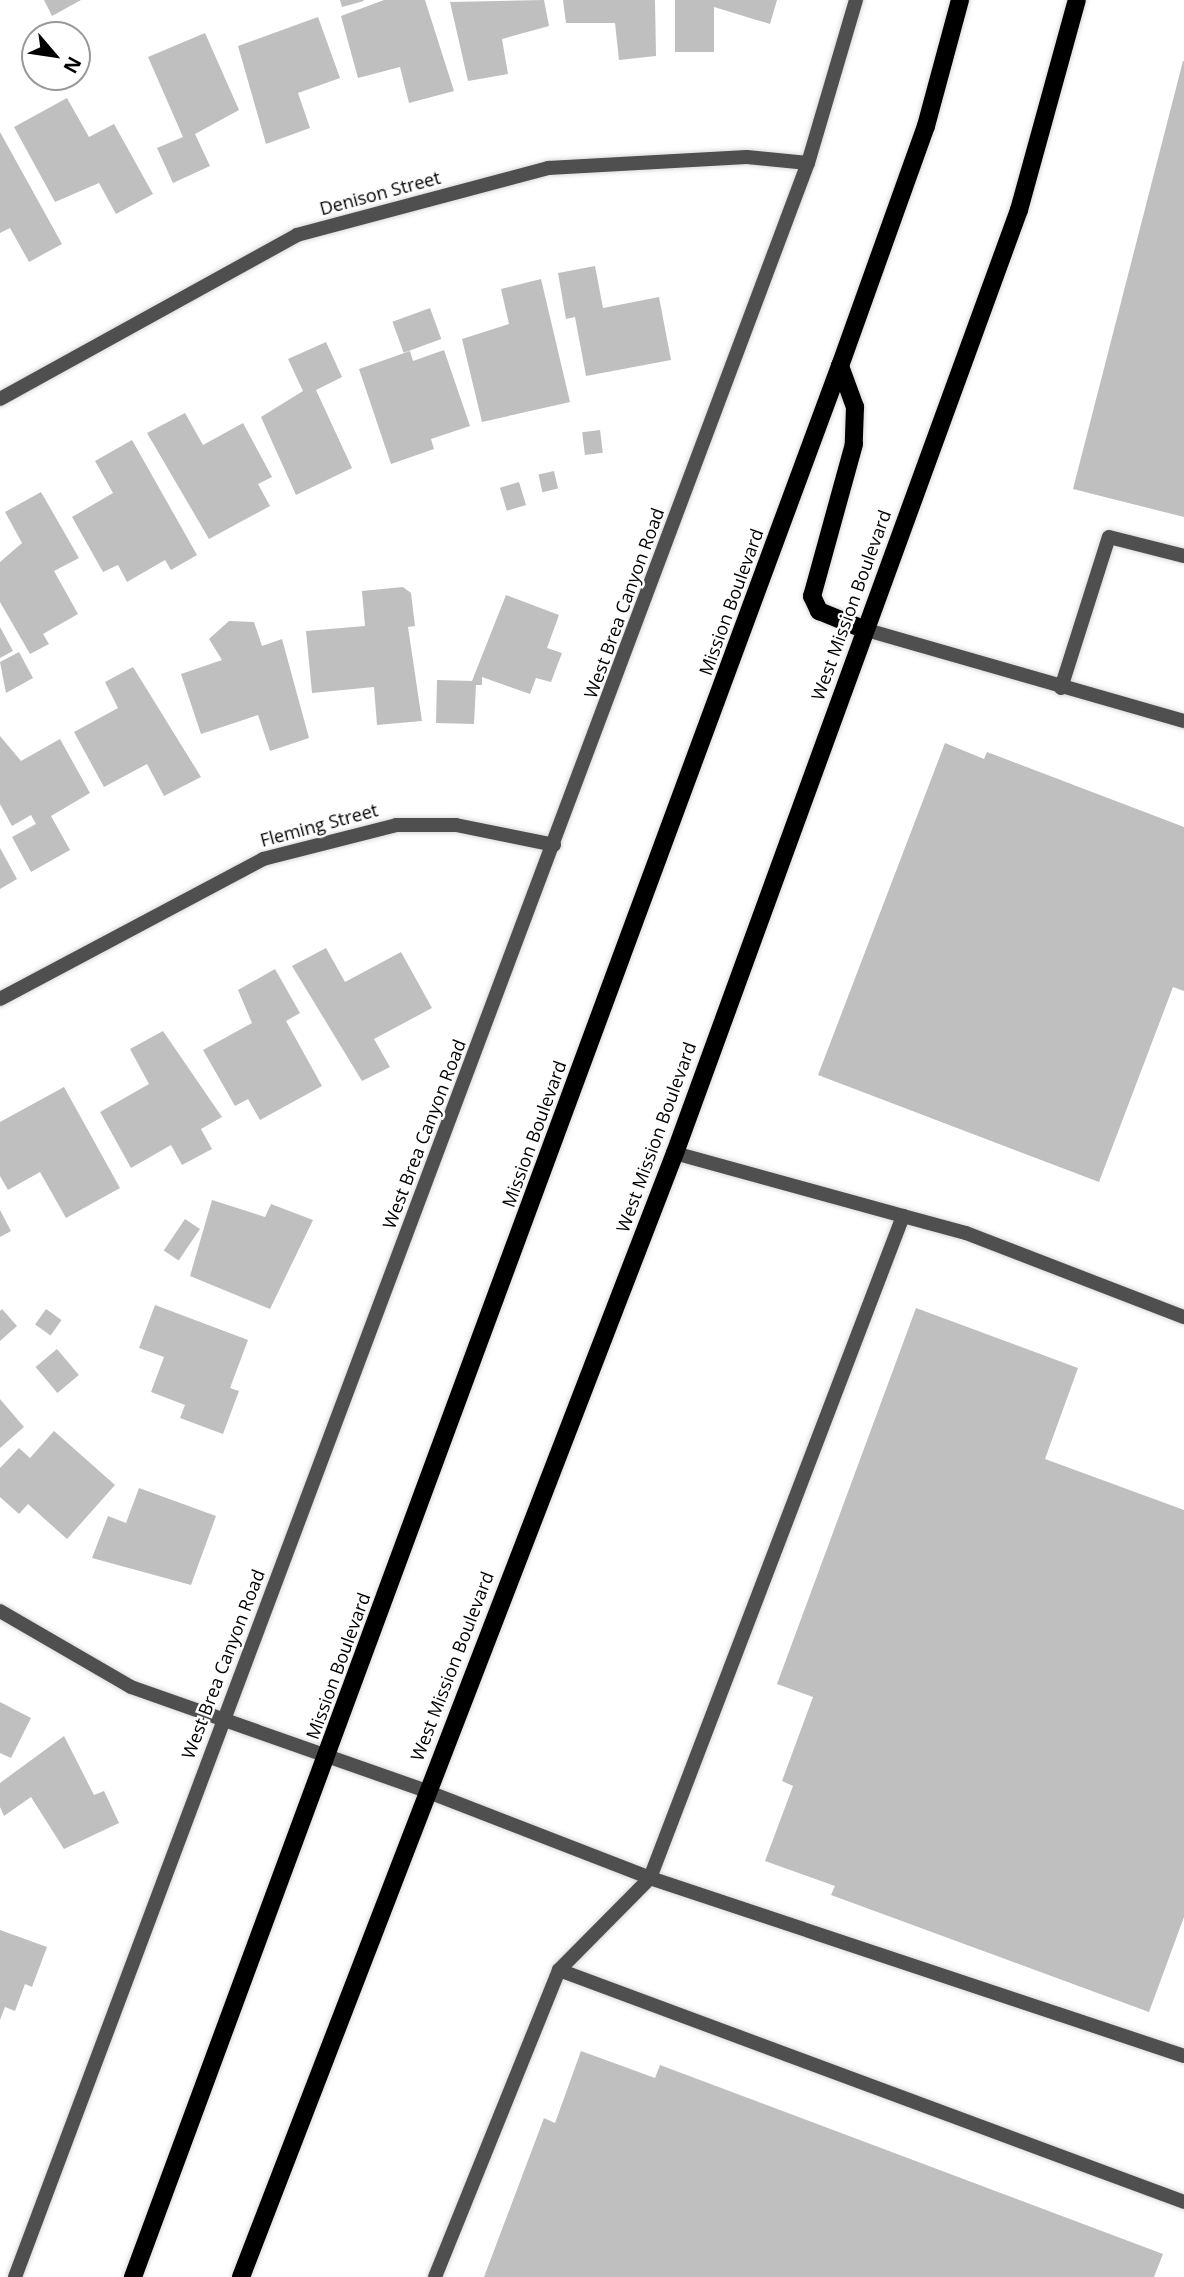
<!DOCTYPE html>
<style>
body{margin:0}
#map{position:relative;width:1184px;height:2277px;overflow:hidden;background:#fff;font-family:"Open Sans",sans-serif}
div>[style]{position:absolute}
.building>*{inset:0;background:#bfbfbf;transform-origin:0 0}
.roads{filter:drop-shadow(0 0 2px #dbdbdb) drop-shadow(0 0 2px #dbdbdb)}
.lane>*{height:14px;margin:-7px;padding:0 7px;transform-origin:7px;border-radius:7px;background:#4f4f4f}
.street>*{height:14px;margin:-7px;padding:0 7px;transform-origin:7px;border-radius:7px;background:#4f4f4f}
.primary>*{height:18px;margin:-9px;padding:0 9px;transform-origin:9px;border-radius:9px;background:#000}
span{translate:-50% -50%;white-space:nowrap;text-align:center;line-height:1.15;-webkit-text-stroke:5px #fff;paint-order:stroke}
.street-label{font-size:18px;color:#000}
.north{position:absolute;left:21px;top:21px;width:70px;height:70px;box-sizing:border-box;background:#fff;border:2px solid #999;border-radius:50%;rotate:119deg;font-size:19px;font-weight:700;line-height:28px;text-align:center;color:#000}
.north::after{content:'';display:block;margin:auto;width:24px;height:32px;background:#000;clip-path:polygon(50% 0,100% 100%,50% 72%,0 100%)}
</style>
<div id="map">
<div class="building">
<i style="clip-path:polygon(44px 0,81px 0,52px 16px)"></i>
<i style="clip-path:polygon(340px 0,363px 0,364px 1px,342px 7px)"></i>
<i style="clip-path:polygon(384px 0,425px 0,454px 91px,409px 103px,400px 67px,358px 78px,341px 16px)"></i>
<i style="clip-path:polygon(544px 0,549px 26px,502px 39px,508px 74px,468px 81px,450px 2px)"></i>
<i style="clip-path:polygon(563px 0,655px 0,656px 56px,619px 60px,615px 23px,566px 23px)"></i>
<i style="clip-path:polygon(675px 0,777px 0,770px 24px,714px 7px,714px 52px,675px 52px)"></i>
<i style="clip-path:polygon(318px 17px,340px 78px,298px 93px,310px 128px,266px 144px,238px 46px)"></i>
<i style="clip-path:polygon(205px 33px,239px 110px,195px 134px,210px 166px,173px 183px,157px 148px,183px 137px,148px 57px)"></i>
<i style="clip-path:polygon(1183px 61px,1184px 61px,1184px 517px,1073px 489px)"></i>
<i style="clip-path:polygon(67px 98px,89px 137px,114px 124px,153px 194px,116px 214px,99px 183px,55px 202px,14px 127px)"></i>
<i style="clip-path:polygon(0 132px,62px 244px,29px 262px,10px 228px,0 233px)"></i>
<i style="clip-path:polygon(595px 266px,603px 308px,659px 297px,671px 360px,586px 376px,575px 317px,566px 319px,558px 273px)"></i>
<i style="clip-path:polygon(541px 279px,570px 402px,482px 422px,462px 339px,509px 324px,501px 289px)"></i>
<i style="left:430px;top:308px;width:33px;height:40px;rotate:70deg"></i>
<i style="clip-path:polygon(326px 342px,342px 377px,316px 390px,352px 468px,296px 495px,261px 417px,303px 391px,288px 359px)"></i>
<i style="clip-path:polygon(444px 350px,470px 426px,431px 439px,434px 449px,391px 464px,359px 369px,410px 351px,413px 361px)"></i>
<i style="clip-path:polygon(185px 413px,203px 445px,243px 423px,272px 477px,258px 484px,270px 506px,209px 539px,147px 433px)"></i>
<i style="left:600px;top:430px;width:23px;height:18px;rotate:83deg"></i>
<i style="clip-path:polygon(132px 440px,197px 555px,171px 570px,165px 560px,127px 582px,118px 565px,103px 572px,72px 517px,113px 493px,95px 461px)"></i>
<i style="left:554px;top:471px;width:18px;height:16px;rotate:77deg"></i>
<i style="left:519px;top:482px;width:24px;height:20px;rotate:73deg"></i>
<i style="clip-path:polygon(41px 492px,79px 558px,54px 571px,78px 614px,43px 634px,49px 644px,30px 654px,0 602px,0 562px,22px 543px,5px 512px)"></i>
<i style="clip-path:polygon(403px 587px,411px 593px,415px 626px,408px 627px,422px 721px,377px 725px,374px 687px,312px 693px,306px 631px,365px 626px,362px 591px)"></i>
<i style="clip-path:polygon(506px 595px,559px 615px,547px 648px,562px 653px,551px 682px,536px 678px,530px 694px,482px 677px,482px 685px,476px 685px,474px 724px,436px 723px,437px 680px,472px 681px)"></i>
<i style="clip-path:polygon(229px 621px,254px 622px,262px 646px,282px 639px,309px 738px,270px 751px,258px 715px,201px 734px,181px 674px,222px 660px,209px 639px)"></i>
<i style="clip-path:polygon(0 627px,13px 651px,0 658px)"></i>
<i style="clip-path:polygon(19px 652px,33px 678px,6px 693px,0 662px)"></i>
<i style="clip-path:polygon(133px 667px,201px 777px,164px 796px,147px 764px,104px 787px,74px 732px,118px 708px,105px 682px)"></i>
<i style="clip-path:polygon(0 736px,21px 761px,60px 739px,90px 793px,51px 816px,70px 850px,31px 872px,12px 837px,36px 824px,31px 815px,12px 826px,0 804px)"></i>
<i style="clip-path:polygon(945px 743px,984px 759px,987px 752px,1184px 827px,1184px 991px,1173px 987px,1099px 1182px,818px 1075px)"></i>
<i style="clip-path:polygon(0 848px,17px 879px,0 889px)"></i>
<i style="clip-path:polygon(326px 948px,345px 982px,401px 952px,432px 1008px,374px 1039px,390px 1067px,362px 1081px,292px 966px)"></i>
<i style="clip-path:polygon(275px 969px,300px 1013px,286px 1021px,322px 1086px,260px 1120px,248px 1099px,235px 1106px,203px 1050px,252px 1023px,238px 990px)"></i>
<i style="clip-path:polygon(163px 1031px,222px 1117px,201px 1129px,212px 1149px,182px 1165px,171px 1145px,131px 1168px,100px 1112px,149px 1084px,130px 1049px)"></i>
<i style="clip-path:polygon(64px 1087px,120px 1188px,66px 1218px,40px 1172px,8px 1190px,0 1176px,0 1122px)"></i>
<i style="clip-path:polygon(212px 1200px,265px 1217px,271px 1204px,313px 1220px,270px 1309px,190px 1276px)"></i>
<i style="clip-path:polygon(0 1210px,11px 1231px,0 1237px)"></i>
<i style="left:185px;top:1219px;width:18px;height:38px;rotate:34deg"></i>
<i style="clip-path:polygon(155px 1305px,248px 1340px,230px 1388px,239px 1391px,223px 1434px,180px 1418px,185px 1405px,151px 1392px,164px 1357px,139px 1348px)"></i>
<i style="clip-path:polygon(916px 1308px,1078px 1368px,1045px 1459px,1184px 1510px,1184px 1917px,1149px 2012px,831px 1895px,835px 1886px,765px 1861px,793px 1786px,782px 1781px,813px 1697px,777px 1684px)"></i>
<i style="clip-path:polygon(2px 1309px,17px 1326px,0 1341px,0 1311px)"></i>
<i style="left:46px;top:1309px;width:19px;height:19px;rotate:35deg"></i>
<i style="left:57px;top:1349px;width:34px;height:28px;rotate:50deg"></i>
<i style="clip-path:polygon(0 1399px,24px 1427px,0 1448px)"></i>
<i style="clip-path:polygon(54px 1431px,115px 1485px,67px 1539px,28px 1504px,19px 1514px,0 1497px,0 1468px,19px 1448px,30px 1458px)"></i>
<i style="clip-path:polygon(139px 1488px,216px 1516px,191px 1585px,92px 1558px,108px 1516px,126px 1523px)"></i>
<i style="clip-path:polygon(0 1702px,31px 1718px,11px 1758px,0 1753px)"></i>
<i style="clip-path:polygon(64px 1736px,94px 1795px,104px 1791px,119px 1823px,64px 1849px,31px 1797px,4px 1816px,0 1807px,0 1783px)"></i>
<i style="clip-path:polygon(0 1930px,47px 1947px,32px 1987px,25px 1984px,15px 2011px,5px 2007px,0 2020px)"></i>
<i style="clip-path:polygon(581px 2051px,655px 2078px,660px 2065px,1163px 2254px,1154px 2277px,484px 2277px,544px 2118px,555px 2123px)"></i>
</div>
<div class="roads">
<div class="lane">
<i style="left:863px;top:629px;width:334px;rotate:16deg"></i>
<i style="left:1061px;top:688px;width:158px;rotate:-72.4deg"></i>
<i style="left:1109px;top:537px;width:77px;rotate:14.2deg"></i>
<i style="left:903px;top:1216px;width:65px;rotate:15.1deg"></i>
<i style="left:966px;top:1233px;width:234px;rotate:21.1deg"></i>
<i style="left:426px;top:1791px;width:240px;rotate:21.2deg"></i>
<i style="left:650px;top:1878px;width:563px;rotate:18.43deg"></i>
<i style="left:559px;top:1970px;width:667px;rotate:20.36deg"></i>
<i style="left:435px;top:2277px;width:331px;rotate:-68deg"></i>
<i style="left:559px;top:1970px;width:129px;rotate:-45.3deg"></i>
<i style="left:650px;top:1878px;width:709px;rotate:-69.08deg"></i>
<i style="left:903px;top:1216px;width:237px;rotate:-164.6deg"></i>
</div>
<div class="street">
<i style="left:0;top:399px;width:339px;rotate:-28.9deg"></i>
<i style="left:297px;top:235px;width:260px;rotate:-14.9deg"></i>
<i style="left:548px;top:168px;width:199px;rotate:-3.2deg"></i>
<i style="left:747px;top:157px;width:61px;rotate:5.6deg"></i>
<i style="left:0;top:999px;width:298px;rotate:-28deg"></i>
<i style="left:263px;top:859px;width:137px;rotate:-14.3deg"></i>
<i style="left:396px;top:825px;width:60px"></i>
<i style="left:456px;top:825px;width:100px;rotate:11.5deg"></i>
<i style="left:0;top:1611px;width:151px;rotate:30.1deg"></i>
<i style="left:131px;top:1687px;width:313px;rotate:19.4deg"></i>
<i style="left:15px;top:2277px;width:2258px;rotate:-69.44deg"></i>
<i style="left:808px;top:163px;width:170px;rotate:-73.6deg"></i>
</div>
<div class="primary">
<i style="left:840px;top:366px;width:44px;rotate:69.9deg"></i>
<i style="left:855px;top:407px;width:37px;rotate:92deg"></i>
<i style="left:854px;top:444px;width:158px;rotate:105.4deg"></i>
<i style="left:812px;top:596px;width:17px;rotate:65deg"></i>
<i style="left:819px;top:611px;width:48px;rotate:22.2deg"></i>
<i style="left:133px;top:2277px;width:2038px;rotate:-69.7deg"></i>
<i style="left:840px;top:366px;width:255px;rotate:-70.3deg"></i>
<i style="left:926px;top:126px;width:131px;rotate:-74.9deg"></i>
<i style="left:241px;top:2277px;width:1205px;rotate:-68.89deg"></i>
<i style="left:675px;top:1153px;width:1004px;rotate:-69.96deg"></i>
<i style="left:1019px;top:210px;width:218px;rotate:-74.6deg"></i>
</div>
</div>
<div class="street-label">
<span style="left:380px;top:193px;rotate:-15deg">Denison Street</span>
<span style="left:731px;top:602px;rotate:-70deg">Mission Boulevard</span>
<span style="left:624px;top:603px;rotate:-70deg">West Brea Canyon Road</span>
<span style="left:851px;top:605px;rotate:-70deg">West Mission Boulevard</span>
<span style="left:319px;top:825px;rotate:-15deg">Fleming Street</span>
<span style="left:424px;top:1134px;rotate:-69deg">West Brea Canyon Road</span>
<span style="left:534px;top:1134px;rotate:-70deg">Mission Boulevard</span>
<span style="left:656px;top:1137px;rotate:-70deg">West Mission Boulevard</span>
<span style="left:223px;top:1664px;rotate:-69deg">West Brea Canyon Road</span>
<span style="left:338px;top:1666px;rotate:-70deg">Mission Boulevard</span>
<span style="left:452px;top:1666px;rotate:-69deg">West Mission Boulevard</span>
</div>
<div class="north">N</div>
</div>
